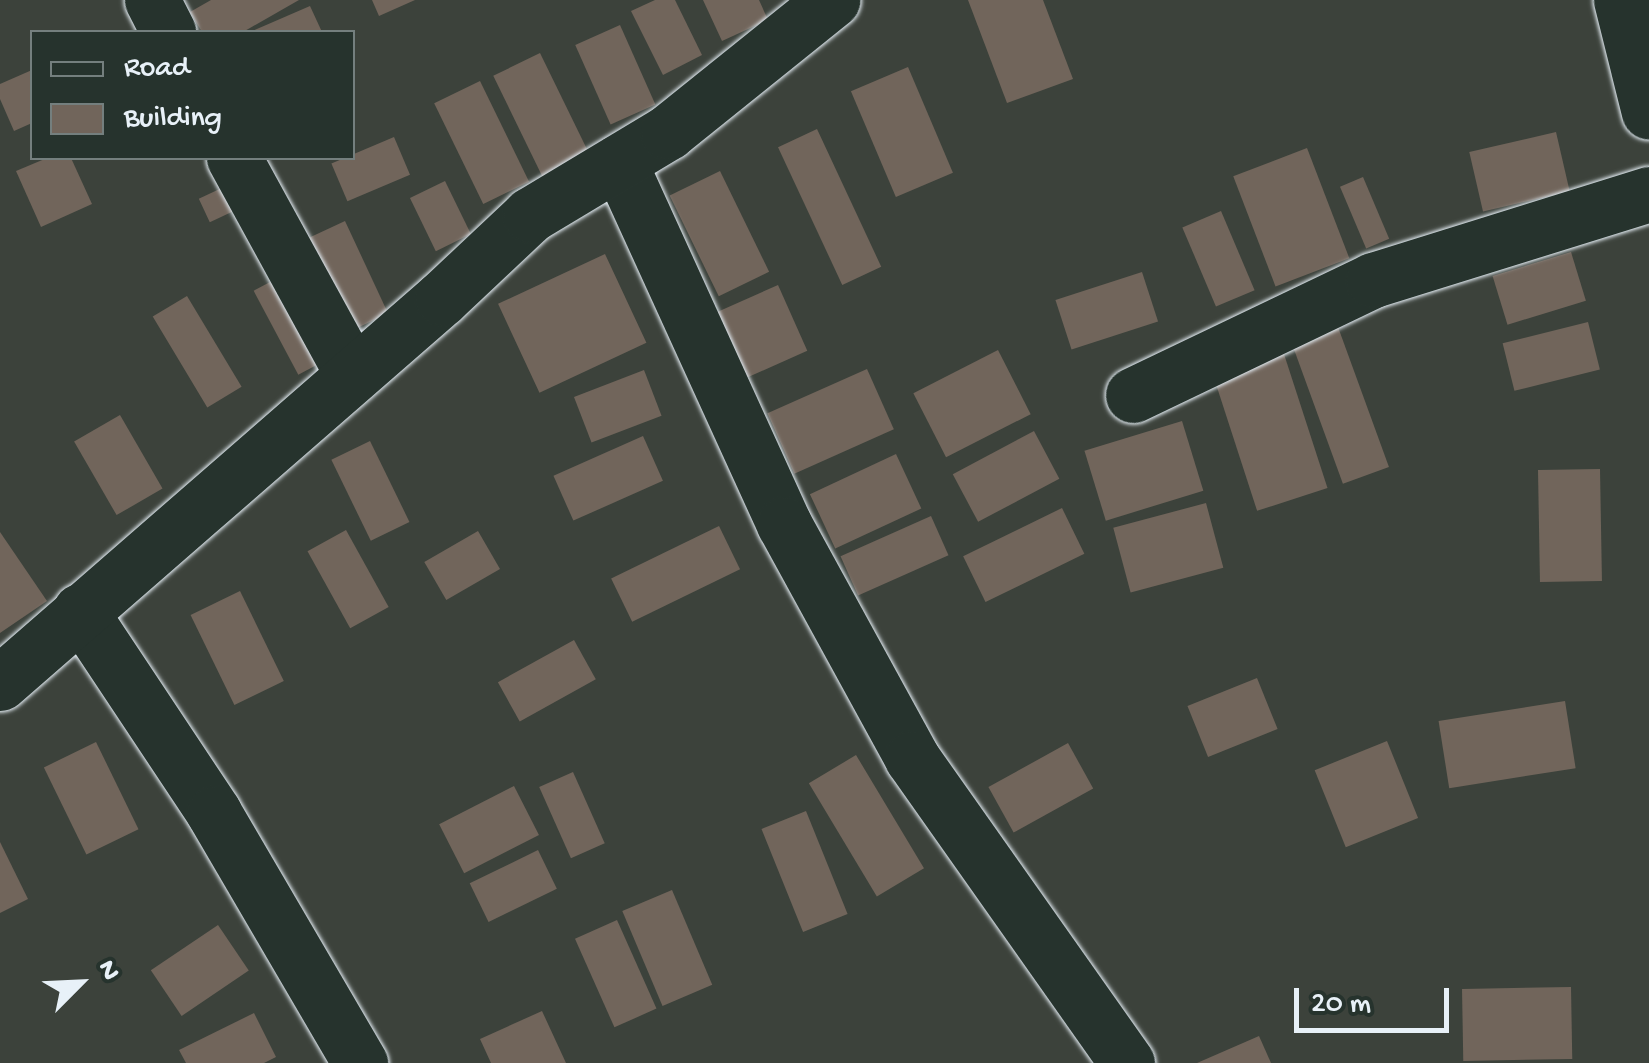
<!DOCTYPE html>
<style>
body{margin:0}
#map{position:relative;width:1649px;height:1063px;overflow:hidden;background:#3c423b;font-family:"Gochi Hand",sans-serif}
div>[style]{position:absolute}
.building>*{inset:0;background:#71655b;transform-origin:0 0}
.roads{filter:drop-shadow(0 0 2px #e8f1f8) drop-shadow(0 0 2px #e8f1f8)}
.minor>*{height:55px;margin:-27.5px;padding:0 27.5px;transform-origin:27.5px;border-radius:27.5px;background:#26332d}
span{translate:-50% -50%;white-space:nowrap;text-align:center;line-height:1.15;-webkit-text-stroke:8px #26332d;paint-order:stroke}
.legend{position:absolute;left:30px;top:30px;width:325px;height:130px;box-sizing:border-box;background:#26332d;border:2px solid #747f7e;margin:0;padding:12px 18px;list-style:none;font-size:30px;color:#e8f1f8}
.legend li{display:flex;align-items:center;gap:20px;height:50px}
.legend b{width:50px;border:2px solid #747f7e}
.north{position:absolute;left:30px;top:933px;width:100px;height:100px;-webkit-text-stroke:8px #26332d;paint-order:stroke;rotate:66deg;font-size:28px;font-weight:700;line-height:40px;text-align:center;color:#e8f1f8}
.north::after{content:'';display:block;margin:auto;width:35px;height:45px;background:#e8f1f8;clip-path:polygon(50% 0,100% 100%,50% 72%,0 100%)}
.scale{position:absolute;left:1294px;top:988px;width:155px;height:45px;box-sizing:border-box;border:5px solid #e8f1f8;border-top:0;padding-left:12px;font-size:30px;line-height:35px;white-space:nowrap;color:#e8f1f8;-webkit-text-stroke:8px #26332d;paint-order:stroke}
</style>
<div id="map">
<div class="building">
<i style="clip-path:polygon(211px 0,299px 0,243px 32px,202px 32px,190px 12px)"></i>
<i style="clip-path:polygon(372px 0,415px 0,379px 16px)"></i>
<i style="clip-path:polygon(655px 0,675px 0,702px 55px,663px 75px,631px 11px)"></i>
<i style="clip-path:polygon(703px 0,759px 0,768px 20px,722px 41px)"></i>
<i style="clip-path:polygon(968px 0,1043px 0,1073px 79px,1007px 103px)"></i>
<i style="clip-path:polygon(310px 6px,322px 32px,250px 32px)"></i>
<i style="left:620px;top:25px;width:87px;height:49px;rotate:66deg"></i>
<i style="left:540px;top:53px;width:115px;height:52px;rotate:64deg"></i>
<i style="left:908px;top:67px;width:115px;height:62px;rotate:67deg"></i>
<i style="clip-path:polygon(32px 70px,32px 123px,14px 131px,0 99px,0 84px)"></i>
<i style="left:480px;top:81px;width:112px;height:51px;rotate:64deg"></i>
<i style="left:817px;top:129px;width:152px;height:43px;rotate:65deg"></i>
<i style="left:1556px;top:132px;width:61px;height:89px;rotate:77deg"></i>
<i style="left:394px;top:137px;width:41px;height:68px;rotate:67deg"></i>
<i style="left:1307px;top:148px;width:118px;height:79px;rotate:69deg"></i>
<i style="clip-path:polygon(47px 158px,71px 158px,92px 204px,41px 227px,16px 171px)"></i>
<i style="left:720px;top:171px;width:112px;height:56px;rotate:64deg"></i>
<i style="left:1363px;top:177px;width:67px;height:25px;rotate:67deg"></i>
<i style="left:445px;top:181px;width:59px;height:39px;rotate:64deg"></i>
<i style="left:226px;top:186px;width:26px;height:30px;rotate:65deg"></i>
<i style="left:1221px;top:211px;width:86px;height:42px;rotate:67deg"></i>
<i style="left:345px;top:221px;width:102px;height:45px;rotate:65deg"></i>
<i style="left:1571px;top:252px;width:51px;height:82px;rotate:73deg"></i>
<i style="left:605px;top:254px;width:98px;height:118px;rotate:65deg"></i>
<i style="left:289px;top:272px;width:95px;height:40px;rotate:62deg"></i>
<i style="left:1142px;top:272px;width:52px;height:91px;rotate:72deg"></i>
<i style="left:778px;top:285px;width:72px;height:77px;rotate:66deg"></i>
<i style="left:187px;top:296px;width:106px;height:40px;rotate:59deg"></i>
<i style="left:1588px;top:322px;width:49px;height:88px;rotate:76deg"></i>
<i style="left:1338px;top:327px;width:149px;height:49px;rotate:70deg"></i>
<i style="left:998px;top:350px;width:72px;height:95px;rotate:63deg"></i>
<i style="left:1283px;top:351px;width:144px;height:74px;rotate:72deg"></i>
<i style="left:867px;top:369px;width:66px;height:109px;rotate:66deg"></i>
<i style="left:644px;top:370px;width:49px;height:75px;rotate:69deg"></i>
<i style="left:120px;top:415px;width:85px;height:53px;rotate:60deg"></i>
<i style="left:1182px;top:421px;width:73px;height:102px;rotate:73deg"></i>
<i style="left:1034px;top:431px;width:54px;height:92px;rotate:62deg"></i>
<i style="left:643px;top:436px;width:49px;height:98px;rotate:66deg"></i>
<i style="left:370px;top:441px;width:90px;height:43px;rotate:64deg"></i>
<i style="left:896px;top:454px;width:60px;height:95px;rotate:65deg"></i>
<i style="left:1600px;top:469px;width:112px;height:62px;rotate:89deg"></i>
<i style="left:1206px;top:503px;width:67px;height:96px;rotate:75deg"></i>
<i style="left:1062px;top:508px;width:51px;height:110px;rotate:64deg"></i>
<i style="left:931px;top:516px;width:43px;height:99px;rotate:66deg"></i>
<i style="left:719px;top:526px;width:48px;height:120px;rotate:64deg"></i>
<i style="left:346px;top:530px;width:88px;height:44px;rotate:61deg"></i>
<i style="left:478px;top:531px;width:44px;height:62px;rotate:60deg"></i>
<i style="clip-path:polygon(0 532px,47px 601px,0 633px)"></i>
<i style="left:240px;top:591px;width:100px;height:55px;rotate:64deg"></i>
<i style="left:574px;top:640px;width:45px;height:87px;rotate:61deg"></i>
<i style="left:1257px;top:678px;width:55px;height:75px;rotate:68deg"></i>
<i style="left:1565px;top:701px;width:68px;height:128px;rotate:81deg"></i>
<i style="left:1387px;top:741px;width:83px;height:78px;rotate:68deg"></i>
<i style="left:96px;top:742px;width:97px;height:58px;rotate:64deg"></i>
<i style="left:1068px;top:743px;width:52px;height:91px;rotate:61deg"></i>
<i style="left:856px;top:755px;width:132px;height:55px;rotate:59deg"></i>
<i style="left:573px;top:772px;width:78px;height:37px;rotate:66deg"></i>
<i style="left:514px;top:786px;width:55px;height:84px;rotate:63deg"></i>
<i style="left:806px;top:811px;width:111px;height:48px;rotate:68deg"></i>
<i style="clip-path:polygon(0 842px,28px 899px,0 913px)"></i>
<i style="left:538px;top:850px;width:43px;height:76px;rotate:64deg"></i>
<i style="left:672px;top:890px;width:103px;height:54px;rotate:67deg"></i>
<i style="left:617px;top:920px;width:97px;height:46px;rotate:66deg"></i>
<i style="left:218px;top:925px;width:55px;height:81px;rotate:56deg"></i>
<i style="left:1571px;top:987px;width:72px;height:109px;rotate:89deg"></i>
<i style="clip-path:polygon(542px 1011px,566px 1063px,491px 1063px,480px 1039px)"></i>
<i style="clip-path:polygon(254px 1013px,276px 1057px,264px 1063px,186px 1063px,179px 1050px)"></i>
<i style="clip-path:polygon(1259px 1036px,1271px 1063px,1197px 1063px)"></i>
</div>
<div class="roads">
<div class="minor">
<i style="left:152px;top:0;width:36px;rotate:63deg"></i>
<i style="left:1621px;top:0;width:115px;rotate:76deg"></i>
<i style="left:234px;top:158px;width:247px;rotate:61.3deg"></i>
<i style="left:619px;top:162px;width:398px;rotate:65.5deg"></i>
<i style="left:784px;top:524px;width:267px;rotate:61.3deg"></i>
<i style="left:912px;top:758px;width:373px;rotate:54.8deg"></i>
<i style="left:1133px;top:395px;width:266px;rotate:-25.6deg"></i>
<i style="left:1373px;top:280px;width:289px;rotate:-17.3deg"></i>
<i style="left:80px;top:611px;width:242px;rotate:56.4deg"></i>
<i style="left:214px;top:813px;width:290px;rotate:59.7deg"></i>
<i style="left:0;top:683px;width:586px;rotate:-41.06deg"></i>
<i style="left:442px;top:298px;width:121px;rotate:-43.3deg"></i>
<i style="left:530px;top:215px;width:161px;rotate:-31deg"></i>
<i style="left:668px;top:132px;width:211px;rotate:-38.8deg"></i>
</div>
</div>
<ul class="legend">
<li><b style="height:12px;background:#26332d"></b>Road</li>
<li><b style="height:28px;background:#71655b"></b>Building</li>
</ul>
<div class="north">N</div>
<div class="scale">20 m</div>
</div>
